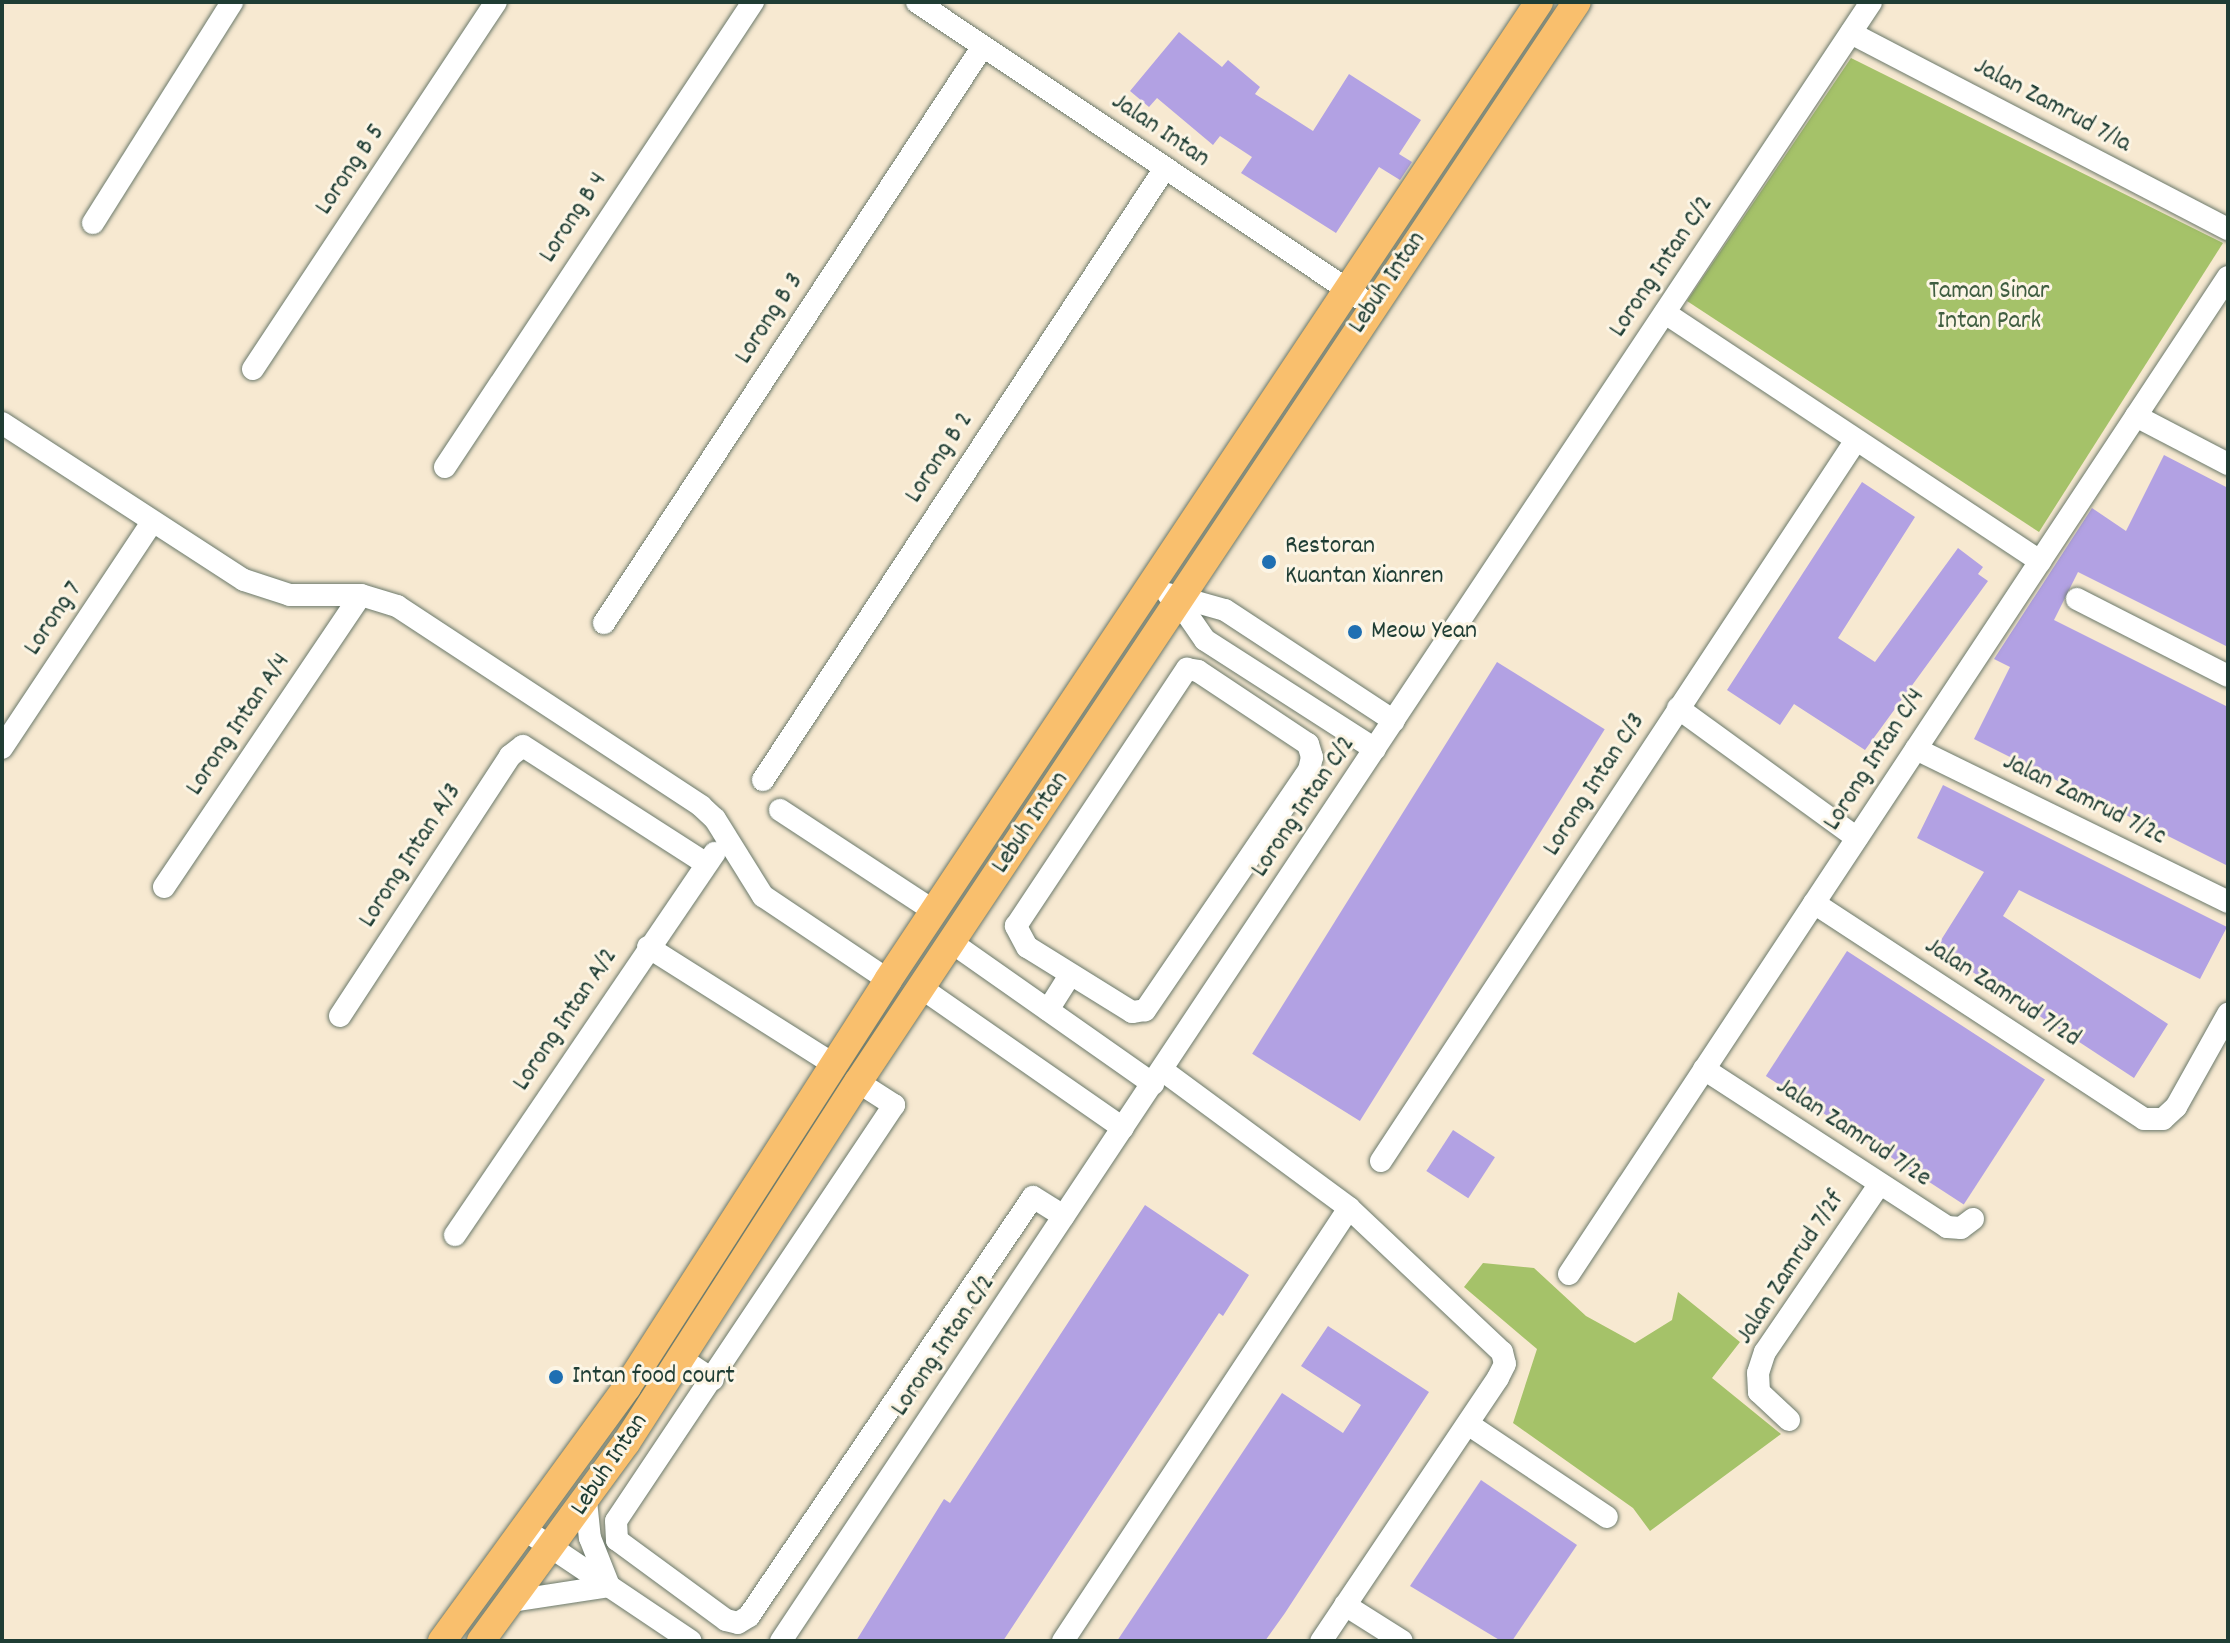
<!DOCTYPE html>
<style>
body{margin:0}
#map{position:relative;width:2230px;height:1643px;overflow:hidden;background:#f7e9d1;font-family:Dekko,sans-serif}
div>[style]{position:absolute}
.green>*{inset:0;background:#a5c269}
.building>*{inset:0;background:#b2a1e3;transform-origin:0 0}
.roads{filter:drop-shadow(0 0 2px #6b796b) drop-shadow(0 0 2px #6b796b)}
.minor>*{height:22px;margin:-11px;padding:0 11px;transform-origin:11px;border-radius:11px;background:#fff}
.major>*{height:28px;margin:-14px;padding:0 14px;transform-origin:14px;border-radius:14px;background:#f9bf6d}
.dots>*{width:22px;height:22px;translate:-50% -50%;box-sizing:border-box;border:4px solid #fcf5e5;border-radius:50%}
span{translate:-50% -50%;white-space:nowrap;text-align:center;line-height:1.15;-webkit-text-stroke:6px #fcf5e5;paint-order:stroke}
.street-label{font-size:26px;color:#1f3d34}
.park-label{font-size:26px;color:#405e41}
.poi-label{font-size:26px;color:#1f3d34}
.left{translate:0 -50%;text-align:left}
.frame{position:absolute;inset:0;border:4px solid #1f3d34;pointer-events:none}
</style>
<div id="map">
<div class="green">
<i style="clip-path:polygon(1851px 58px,2223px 243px,2039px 532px,1687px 301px)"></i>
<i style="clip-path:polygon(1483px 1263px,1534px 1268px,1586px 1316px,1635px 1343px,1672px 1320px,1678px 1292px,1740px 1342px,1712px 1378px,1781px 1434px,1650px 1531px,1633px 1508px,1513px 1423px,1537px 1349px,1464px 1287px)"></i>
</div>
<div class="building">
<i style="clip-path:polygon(1179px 32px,1222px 67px,1228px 60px,1260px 87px,1255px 94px,1313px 131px,1349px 74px,1421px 120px,1399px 154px,1412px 162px,1400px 180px,1379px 167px,1336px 233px,1241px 173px,1252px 157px,1220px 136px,1213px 145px,1157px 98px,1149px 107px,1130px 91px)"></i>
<i style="clip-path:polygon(2164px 455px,2228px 488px,2228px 647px,2078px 572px,2054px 620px,2228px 707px,2228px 866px,1974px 739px,2010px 667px,1994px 659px,2092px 508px,2126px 531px)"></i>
<i style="clip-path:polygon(1862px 482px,1915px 517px,1838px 638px,1875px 662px,1958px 548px,1983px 567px,1978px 574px,1988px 581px,1865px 750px,1794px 704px,1780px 725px,1727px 690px)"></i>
<i style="left:1497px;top:662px;width:127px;height:462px;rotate:32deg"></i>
<i style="clip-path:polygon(1943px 785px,2227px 927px,2200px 979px,2019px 890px,2003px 916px,2168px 1024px,2134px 1078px,1936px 948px,1984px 872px,1917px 838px)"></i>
<i style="left:1847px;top:951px;width:236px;height:149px;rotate:33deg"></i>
<i style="left:1453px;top:1130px;width:50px;height:49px;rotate:33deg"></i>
<i style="clip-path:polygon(1145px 1205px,1249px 1275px,1223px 1316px,1219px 1313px,1003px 1641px,856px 1641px,944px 1499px,950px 1503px)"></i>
<i style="clip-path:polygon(1328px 1326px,1429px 1392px,1285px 1613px,1265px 1641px,1117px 1641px,1282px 1393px,1343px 1433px,1361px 1405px,1301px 1366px)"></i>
<i style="clip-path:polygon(1481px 1480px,1577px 1545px,1512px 1641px,1501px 1641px,1410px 1586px)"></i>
</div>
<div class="roads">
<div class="minor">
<i style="left:917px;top:2px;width:547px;rotate:33.75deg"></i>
<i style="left:1851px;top:33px;width:425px;rotate:27.5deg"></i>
<i style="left:93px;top:223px;width:261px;rotate:-57.8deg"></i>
<i style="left:1665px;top:313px;width:450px;rotate:33.5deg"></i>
<i style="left:253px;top:369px;width:440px;rotate:-56.5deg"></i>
<i style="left:2136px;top:416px;width:104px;rotate:27.6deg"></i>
<i style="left:2px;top:423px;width:288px;rotate:33deg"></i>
<i style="left:244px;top:580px;width:48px;rotate:18.1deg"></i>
<i style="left:290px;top:595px;width:71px"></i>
<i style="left:361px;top:595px;width:38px;rotate:17deg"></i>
<i style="left:397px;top:606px;width:364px;rotate:33.3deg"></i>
<i style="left:701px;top:806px;width:19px;rotate:43deg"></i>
<i style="left:715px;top:819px;width:91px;rotate:58.1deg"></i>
<i style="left:763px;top:896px;width:151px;rotate:33.9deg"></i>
<i style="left:445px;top:467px;width:558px;rotate:-56.48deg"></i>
<i style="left:1168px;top:594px;width:59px;rotate:15.7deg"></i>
<i style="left:1225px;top:610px;width:202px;rotate:33.3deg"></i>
<i style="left:2077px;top:599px;width:169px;rotate:27deg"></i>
<i style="left:1178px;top:601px;width:47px;rotate:55.3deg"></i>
<i style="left:1205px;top:640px;width:202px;rotate:32.7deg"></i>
<i style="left:604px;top:623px;width:690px;rotate:-56.7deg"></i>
<i style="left:1187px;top:669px;width:11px;rotate:10deg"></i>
<i style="left:1198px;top:671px;width:132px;rotate:33.6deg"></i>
<i style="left:1308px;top:744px;width:14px;rotate:73deg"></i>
<i style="left:1312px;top:757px;width:13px;rotate:103deg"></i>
<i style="left:1309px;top:770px;width:291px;rotate:124.3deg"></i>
<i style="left:1145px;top:1010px;width:13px;rotate:171deg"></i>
<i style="left:1132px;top:1012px;width:123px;rotate:-148.2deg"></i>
<i style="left:1027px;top:947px;width:24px;rotate:-118deg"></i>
<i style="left:1016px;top:926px;width:309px;rotate:-56.4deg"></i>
<i style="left:1678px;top:708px;width:221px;rotate:36deg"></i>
<i style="left:2px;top:748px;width:271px;rotate:-56.4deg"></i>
<i style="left:1916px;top:749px;width:347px;rotate:26.1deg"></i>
<i style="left:763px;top:780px;width:732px;rotate:-56.7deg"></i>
<i style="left:780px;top:810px;width:184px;rotate:33.3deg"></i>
<i style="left:164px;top:887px;width:352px;rotate:-56deg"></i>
<i style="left:1814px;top:903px;width:394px;rotate:33.2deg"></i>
<i style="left:2144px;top:1119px;width:19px"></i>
<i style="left:2163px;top:1119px;width:18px;rotate:-43deg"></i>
<i style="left:2176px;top:1107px;width:107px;rotate:-60.8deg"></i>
<i style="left:951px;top:942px;width:247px;rotate:35.1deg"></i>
<i style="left:648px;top:947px;width:219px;rotate:32.3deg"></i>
<i style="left:920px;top:987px;width:247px;rotate:34.8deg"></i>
<i style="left:1048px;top:1010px;width:41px;rotate:-57.8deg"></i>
<i style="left:340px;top:1016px;width:311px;rotate:-56.8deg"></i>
<i style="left:510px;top:756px;width:16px;rotate:-38deg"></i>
<i style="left:523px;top:746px;width:216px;rotate:32.7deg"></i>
<i style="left:1704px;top:1069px;width:290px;rotate:33deg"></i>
<i style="left:1947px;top:1227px;width:14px;rotate:4deg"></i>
<i style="left:1961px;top:1228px;width:15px;rotate:-37deg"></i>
<i style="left:1162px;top:1070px;width:232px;rotate:36.4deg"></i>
<i style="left:1349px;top:1208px;width:210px;rotate:43.3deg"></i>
<i style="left:1502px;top:1352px;width:12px;rotate:76deg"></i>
<i style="left:1505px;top:1364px;width:16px;rotate:117deg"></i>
<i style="left:1498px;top:1378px;width:317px;rotate:123.9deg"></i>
<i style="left:858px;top:1082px;width:43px;rotate:32.6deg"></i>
<i style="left:894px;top:1105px;width:500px;rotate:123.75deg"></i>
<i style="left:616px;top:1521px;width:19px;rotate:87deg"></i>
<i style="left:617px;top:1540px;width:135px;rotate:36.3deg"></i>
<i style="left:726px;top:1620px;width:12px;rotate:14deg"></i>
<i style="left:738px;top:1623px;width:13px;rotate:-32deg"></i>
<i style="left:749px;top:1616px;width:506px;rotate:-55.87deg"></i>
<i style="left:1033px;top:1197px;width:36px;rotate:32deg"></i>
<i style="left:1381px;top:1161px;width:863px;rotate:-56.62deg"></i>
<i style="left:455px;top:1235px;width:462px;rotate:-55.8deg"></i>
<i style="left:1569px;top:1274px;width:1195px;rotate:-56.54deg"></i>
<i style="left:682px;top:1359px;width:37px;rotate:34deg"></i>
<i style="left:1789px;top:1420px;width:41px;rotate:-137deg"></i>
<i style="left:1759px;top:1392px;width:19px;rotate:-93deg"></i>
<i style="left:1758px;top:1373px;width:22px;rotate:-72deg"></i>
<i style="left:1765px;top:1352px;width:202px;rotate:-55.7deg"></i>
<i style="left:1468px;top:1424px;width:167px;rotate:33.8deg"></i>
<i style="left:586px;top:1501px;width:37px;rotate:84deg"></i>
<i style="left:590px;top:1538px;width:52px;rotate:68.4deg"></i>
<i style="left:527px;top:1531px;width:197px;rotate:33.9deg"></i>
<i style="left:512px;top:1601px;width:98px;rotate:-8.8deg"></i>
<i style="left:1345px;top:1605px;width:67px;rotate:32.3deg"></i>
<i style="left:781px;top:1641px;width:1968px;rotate:-56.37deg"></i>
<i style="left:1063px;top:1641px;width:519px;rotate:-56.55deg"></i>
</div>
<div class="major">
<i style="left:442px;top:1641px;width:314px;rotate:-53.9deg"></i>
<i style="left:627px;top:1387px;width:483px;rotate:-57.3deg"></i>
<i style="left:888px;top:980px;width:1175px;rotate:-56.35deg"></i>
<i style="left:481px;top:1641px;width:245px;rotate:-53.8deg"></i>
<i style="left:626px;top:1443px;width:429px;rotate:-57.3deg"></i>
<i style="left:858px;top:1082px;width:1297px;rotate:-56.35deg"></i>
</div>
</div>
<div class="dots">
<i style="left:1269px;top:562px;background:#1f6fb2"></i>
<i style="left:1355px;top:632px;background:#1f6fb2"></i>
<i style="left:556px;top:1377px;background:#1f6fb2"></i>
</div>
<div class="street-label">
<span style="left:2052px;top:106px;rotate:28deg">Jalan Zamrud 7/1a</span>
<span style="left:1160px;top:131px;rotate:34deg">Jalan Intan</span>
<span style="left:351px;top:170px;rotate:-56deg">Lorong B 5</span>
<span style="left:574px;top:218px;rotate:-57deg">Lorong B 4</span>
<span style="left:1662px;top:267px;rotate:-56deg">Lorong Intan C/2</span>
<span style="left:1388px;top:283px;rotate:-56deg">Lebuh Intan</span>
<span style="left:770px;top:319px;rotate:-57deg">Lorong B 3</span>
<span style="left:940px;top:458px;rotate:-57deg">Lorong B 2</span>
<span style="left:54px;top:619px;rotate:-56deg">Lorong 7</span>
<span style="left:239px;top:725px;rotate:-56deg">Lorong Intan A/4</span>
<span style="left:1875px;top:760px;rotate:-57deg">Lorong Intan C/4</span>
<span style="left:1595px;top:785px;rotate:-57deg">Lorong Intan C/3</span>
<span style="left:2084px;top:800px;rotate:26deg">Jalan Zamrud 7/2c</span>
<span style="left:1304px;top:807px;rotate:-56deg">Lorong Intan C/2</span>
<span style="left:1031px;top:823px;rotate:-56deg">Lebuh Intan</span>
<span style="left:411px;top:856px;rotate:-57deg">Lorong Intan A/3</span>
<span style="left:2002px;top:993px;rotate:33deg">Jalan Zamrud 7/2d</span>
<span style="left:566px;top:1020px;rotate:-56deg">Lorong Intan A/2</span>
<span style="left:1853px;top:1133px;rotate:33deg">Jalan Zamrud 7/2e</span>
<span style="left:1791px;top:1268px;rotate:-57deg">Jalan Zamrud 7/2f</span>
<span style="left:944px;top:1346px;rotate:-56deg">Lorong Intan C/2</span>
<span style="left:610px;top:1465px;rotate:-56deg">Lebuh Intan</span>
</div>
<div class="park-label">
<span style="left:1989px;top:307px">Taman Sinar<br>Intan Park</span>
</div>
<div class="poi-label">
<span class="left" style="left:1285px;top:562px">Restoran<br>Kuantan Xianren</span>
<span class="left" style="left:1371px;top:632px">Meow Yean</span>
<span class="left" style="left:572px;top:1377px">Intan food court</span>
</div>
<div class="frame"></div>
</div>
